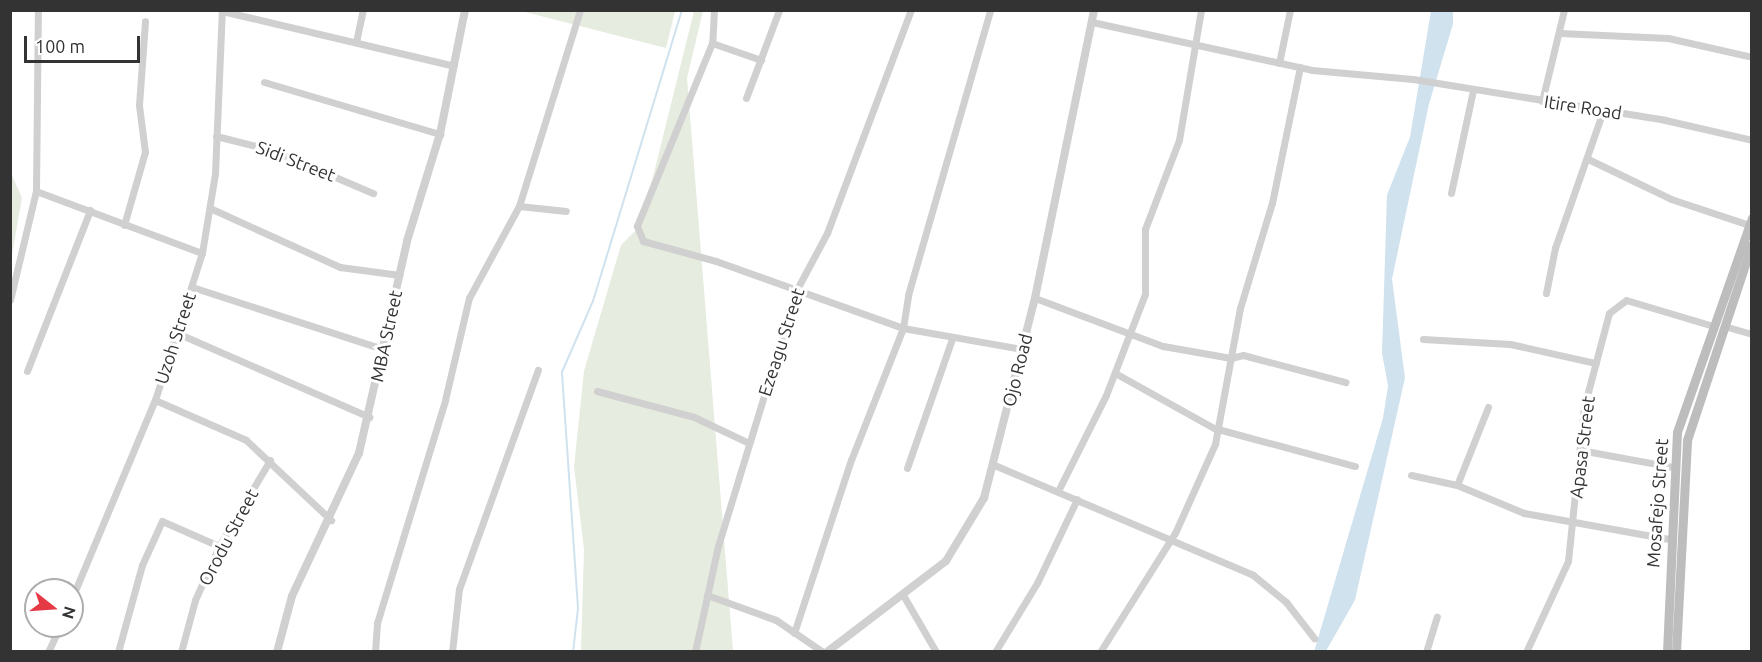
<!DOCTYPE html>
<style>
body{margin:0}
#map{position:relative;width:1762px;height:662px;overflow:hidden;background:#fff;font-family:Ubuntu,sans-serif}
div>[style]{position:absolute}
.green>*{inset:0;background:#e6ecdf}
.water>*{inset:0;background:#cfe2ee}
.stream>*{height:2px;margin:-1px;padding:0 1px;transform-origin:1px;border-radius:1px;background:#cfe2ee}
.minor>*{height:7px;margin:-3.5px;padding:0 3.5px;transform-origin:3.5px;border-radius:3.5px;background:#d0d0d0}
.tertiary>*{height:8px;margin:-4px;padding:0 4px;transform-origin:4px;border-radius:4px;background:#d0d0d0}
.secondary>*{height:9px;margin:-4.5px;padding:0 4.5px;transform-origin:4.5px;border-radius:4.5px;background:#bdbdbd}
span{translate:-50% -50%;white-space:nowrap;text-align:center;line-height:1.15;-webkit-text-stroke:6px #fff;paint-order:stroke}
.street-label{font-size:18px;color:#333}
.frame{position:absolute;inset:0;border:12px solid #333;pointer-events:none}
.north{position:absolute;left:24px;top:578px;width:60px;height:60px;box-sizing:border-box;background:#fff;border:2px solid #adadad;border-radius:50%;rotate:107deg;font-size:16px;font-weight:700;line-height:24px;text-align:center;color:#333}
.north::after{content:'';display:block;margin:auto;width:21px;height:27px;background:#e63946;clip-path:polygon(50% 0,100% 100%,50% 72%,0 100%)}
.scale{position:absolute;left:24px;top:36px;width:116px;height:27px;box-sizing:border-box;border:3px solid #333;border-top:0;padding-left:8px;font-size:18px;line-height:21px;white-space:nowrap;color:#333;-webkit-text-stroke:4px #fff;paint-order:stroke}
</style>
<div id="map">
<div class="green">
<i style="clip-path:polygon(521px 11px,675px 11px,666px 48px)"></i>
<i style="clip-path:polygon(694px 11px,703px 11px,687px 78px,733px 651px,581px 652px,584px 549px,574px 467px,584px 371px,621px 245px,635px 231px,653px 177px)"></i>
<i style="clip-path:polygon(11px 173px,22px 198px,11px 260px)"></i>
</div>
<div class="water">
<i style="clip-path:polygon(1431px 11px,1453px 11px,1453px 24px,1429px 104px,1392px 279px,1405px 378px,1355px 600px,1326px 651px,1314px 652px,1383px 418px,1388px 386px,1382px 353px,1387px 195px,1410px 137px)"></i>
</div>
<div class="stream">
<i style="left:573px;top:652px;width:44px;rotate:-83.5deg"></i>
<i style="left:578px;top:608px;width:237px;rotate:-93.9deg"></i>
<i style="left:562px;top:372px;width:77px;rotate:-66.4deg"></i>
<i style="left:593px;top:301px;width:304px;rotate:-73deg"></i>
</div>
<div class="minor">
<i style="left:714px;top:10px;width:33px;rotate:93deg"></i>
<i style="left:712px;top:43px;width:198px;rotate:112.3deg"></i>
<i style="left:637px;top:226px;width:16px;rotate:68deg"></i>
<i style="left:643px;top:241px;width:76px;rotate:15.3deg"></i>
<i style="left:716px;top:261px;width:199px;rotate:19.7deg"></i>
<i style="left:903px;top:328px;width:121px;rotate:10deg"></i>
<i style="left:222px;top:11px;width:238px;rotate:13.3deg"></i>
<i style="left:1092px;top:22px;width:225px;rotate:12.3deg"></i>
<i style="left:1312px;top:70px;width:101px;rotate:5.1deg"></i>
<i style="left:1413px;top:79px;width:255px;rotate:9.2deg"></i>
<i style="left:1665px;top:120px;width:89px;rotate:12.9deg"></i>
<i style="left:1560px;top:33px;width:108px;rotate:2.7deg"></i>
<i style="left:1668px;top:38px;width:86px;rotate:12.7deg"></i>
<i style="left:356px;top:42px;width:33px;rotate:-78deg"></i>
<i style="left:712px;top:43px;width:52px;rotate:19.1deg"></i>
<i style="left:1279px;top:63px;width:54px;rotate:-78.3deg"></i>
<i style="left:264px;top:82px;width:184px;rotate:16.5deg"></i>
<i style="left:746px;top:98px;width:94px;rotate:-69.4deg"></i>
<i style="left:1542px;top:101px;width:94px;rotate:-76.4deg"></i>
<i style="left:216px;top:136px;width:58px;rotate:14deg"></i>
<i style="left:272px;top:150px;width:110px;rotate:23.1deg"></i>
<i style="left:1588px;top:159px;width:92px;rotate:25.7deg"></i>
<i style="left:1671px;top:199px;width:82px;rotate:18.4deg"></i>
<i style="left:36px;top:191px;width:177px;rotate:20.5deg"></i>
<i style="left:1451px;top:193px;width:105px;rotate:-77.9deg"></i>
<i style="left:519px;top:206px;width:47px;rotate:6.1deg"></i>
<i style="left:212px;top:209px;width:141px;rotate:24.4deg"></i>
<i style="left:340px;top:267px;width:60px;rotate:7.7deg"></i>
<i style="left:124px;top:225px;width:76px;rotate:-74deg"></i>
<i style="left:145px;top:152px;width:47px;rotate:-97.3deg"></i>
<i style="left:139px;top:105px;width:84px;rotate:-85.9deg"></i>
<i style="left:192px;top:287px;width:201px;rotate:18deg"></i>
<i style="left:1546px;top:293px;width:46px;rotate:-78.7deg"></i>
<i style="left:1555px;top:248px;width:145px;rotate:-70.7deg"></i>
<i style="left:1035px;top:298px;width:137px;rotate:20.6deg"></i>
<i style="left:1163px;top:346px;width:69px;rotate:10deg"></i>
<i style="left:1231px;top:358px;width:12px;rotate:-14deg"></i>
<i style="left:1243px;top:355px;width:106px;rotate:14.8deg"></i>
<i style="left:10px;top:300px;width:112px;rotate:-76.6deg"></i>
<i style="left:36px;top:191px;width:181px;rotate:-89.4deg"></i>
<i style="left:1724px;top:326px;width:29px;rotate:16deg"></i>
<i style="left:177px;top:333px;width:210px;rotate:23.6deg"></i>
<i style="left:1423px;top:339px;width:87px;rotate:3.3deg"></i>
<i style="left:1510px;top:344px;width:88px;rotate:12.5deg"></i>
<i style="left:27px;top:371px;width:173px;rotate:-68.6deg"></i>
<i style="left:1115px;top:373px;width:113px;rotate:29.1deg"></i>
<i style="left:1214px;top:428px;width:146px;rotate:15.1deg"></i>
<i style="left:597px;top:391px;width:100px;rotate:15deg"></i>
<i style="left:694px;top:417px;width:61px;rotate:25.3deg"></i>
<i style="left:155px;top:400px;width:99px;rotate:23.7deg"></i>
<i style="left:246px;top:440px;width:117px;rotate:43.3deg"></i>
<i style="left:1580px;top:450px;width:95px;rotate:10.4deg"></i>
<i style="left:992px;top:464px;width:284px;rotate:23deg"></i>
<i style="left:1253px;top:575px;width:43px;rotate:39.3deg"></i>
<i style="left:1286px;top:602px;width:46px;rotate:52.1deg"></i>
<i style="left:907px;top:468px;width:137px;rotate:-70.8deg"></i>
<i style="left:1411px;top:475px;width:47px;rotate:12.3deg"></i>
<i style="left:1457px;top:485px;width:73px;rotate:22.7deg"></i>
<i style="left:1524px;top:513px;width:147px;rotate:10.2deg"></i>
<i style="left:1457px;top:485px;width:84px;rotate:-68.3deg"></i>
<i style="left:1059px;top:489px;width:105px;rotate:-63.4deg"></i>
<i style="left:1106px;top:395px;width:108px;rotate:-68.9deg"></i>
<i style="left:1145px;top:294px;width:65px;rotate:-90deg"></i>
<i style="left:1145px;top:229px;width:95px;rotate:-69.1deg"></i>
<i style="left:1179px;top:140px;width:132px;rotate:-80.4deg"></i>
<i style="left:707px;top:595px;width:73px;rotate:19.9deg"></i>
<i style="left:776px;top:620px;width:57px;rotate:34.2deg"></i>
<i style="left:903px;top:595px;width:66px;rotate:59.9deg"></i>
<i style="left:72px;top:598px;width:215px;rotate:-67.3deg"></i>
<i style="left:155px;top:400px;width:154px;rotate:-72.3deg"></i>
<i style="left:202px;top:253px;width:80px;rotate:-80.7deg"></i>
<i style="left:215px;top:174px;width:164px;rotate:-87.6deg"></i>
<i style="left:794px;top:633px;width:182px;rotate:-71.8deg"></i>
<i style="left:851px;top:460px;width:142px;rotate:-68.5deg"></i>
<i style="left:903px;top:328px;width:33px;rotate:-81deg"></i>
<i style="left:908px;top:295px;width:297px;rotate:-73.9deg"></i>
<i style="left:48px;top:652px;width:29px;rotate:-65deg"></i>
<i style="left:118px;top:652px;width:90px;rotate:-74.6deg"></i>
<i style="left:142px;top:565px;width:48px;rotate:-65.6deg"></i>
<i style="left:162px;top:521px;width:62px;rotate:23.7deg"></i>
<i style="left:181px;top:652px;width:54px;rotate:-74.9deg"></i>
<i style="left:195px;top:600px;width:59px;rotate:-66deg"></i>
<i style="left:219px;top:546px;width:100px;rotate:-59.3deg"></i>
<i style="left:375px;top:652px;width:29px;rotate:-86deg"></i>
<i style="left:377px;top:623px;width:233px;rotate:-73deg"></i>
<i style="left:445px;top:400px;width:105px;rotate:-76.8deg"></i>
<i style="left:469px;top:298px;width:105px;rotate:-61.5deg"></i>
<i style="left:519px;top:206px;width:205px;rotate:-72.7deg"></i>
<i style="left:452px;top:652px;width:63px;rotate:-83.7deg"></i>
<i style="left:459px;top:589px;width:233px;rotate:-70.2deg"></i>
<i style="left:695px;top:652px;width:108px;rotate:-77.8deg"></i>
<i style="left:718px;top:546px;width:267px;rotate:-73deg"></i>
<i style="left:796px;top:291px;width:66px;rotate:-61.9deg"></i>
<i style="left:827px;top:233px;width:238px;rotate:-69.4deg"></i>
<i style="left:995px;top:652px;width:81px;rotate:-58.7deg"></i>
<i style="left:1037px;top:583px;width:93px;rotate:-64.5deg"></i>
<i style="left:1100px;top:652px;width:141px;rotate:-57.8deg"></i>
<i style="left:1175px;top:533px;width:98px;rotate:-65.8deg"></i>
<i style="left:1215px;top:444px;width:138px;rotate:-79.6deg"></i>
<i style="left:1240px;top:308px;width:110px;rotate:-73.1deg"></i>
<i style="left:1272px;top:203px;width:139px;rotate:-78.4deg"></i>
<i style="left:1426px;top:652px;width:37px;rotate:-73deg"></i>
<i style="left:1526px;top:652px;width:100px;rotate:-65.2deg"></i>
<i style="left:1568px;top:561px;width:155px;rotate:-84.1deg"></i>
<i style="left:1584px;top:407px;width:97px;rotate:-75.1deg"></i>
<i style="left:1609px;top:313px;width:21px;rotate:-37deg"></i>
<i style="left:1626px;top:300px;width:91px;rotate:16.6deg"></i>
</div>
<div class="tertiary">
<i style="left:277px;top:652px;width:58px;rotate:-75deg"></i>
<i style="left:292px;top:596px;width:158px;rotate:-64.9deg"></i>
<i style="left:359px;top:453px;width:217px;rotate:-77.2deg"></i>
<i style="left:407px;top:241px;width:112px;rotate:-72.9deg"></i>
<i style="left:440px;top:134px;width:126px;rotate:-78.6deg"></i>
<i style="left:827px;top:652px;width:150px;rotate:-37.4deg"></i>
<i style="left:946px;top:561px;width:74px;rotate:-58.9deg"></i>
<i style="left:984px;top:498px;width:206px;rotate:-75.7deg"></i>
<i style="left:1035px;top:298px;width:294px;rotate:-78.4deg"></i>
</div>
<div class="secondary">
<i style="left:1667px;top:652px;width:220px;rotate:-87.4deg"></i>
<i style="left:1677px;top:432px;width:227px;rotate:-70.7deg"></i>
<i style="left:1676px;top:652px;width:212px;rotate:-87deg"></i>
<i style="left:1687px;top:440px;width:206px;rotate:-71.7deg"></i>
</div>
<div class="street-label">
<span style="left:1583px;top:107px;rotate:9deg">Itire Road</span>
<span style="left:296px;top:161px;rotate:21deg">Sidi Street</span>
<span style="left:386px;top:336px;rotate:-78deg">MBA Street</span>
<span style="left:175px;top:338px;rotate:-72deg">Uzoh Street</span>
<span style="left:781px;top:342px;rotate:-72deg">Ezeagu Street</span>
<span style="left:1017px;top:370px;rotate:-76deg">Ojo Road</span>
<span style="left:1582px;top:447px;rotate:-83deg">Apasa Street</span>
<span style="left:1657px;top:503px;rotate:-86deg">Mosafejo Street</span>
<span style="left:228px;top:537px;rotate:-62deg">Orodu Street</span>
</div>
<div class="frame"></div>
<div class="north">N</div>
<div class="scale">100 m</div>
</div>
